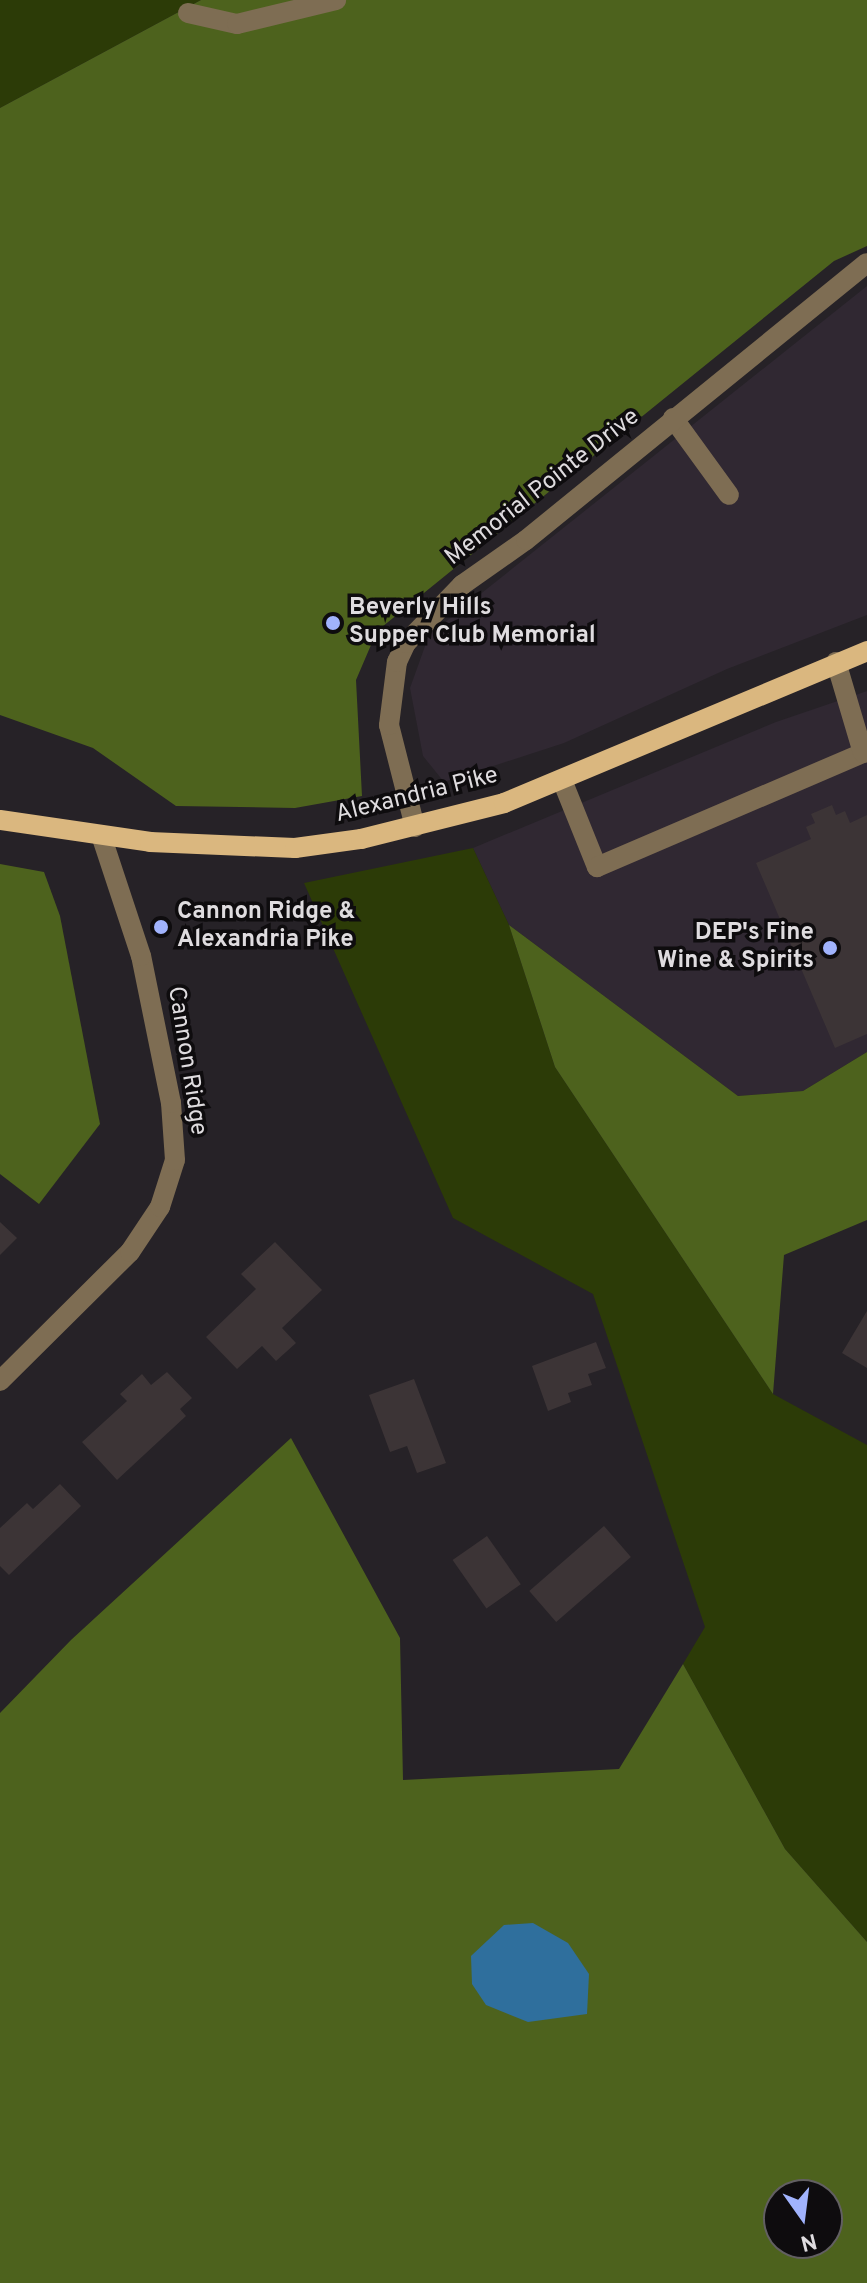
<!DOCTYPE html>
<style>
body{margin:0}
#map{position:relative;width:867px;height:2283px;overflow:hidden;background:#262227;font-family:Overpass,sans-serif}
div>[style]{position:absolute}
.built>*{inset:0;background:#302832}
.green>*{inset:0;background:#2c3b07}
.forest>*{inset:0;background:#4d621d}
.water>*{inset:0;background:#2f6f9d}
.building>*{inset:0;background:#3c3436;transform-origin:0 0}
.minor>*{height:20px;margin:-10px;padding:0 10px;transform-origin:10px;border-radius:10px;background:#7e6d53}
.major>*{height:20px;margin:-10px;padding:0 10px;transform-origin:10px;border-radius:10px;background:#dab77f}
.dots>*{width:22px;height:22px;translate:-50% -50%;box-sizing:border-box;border:4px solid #0e0c0e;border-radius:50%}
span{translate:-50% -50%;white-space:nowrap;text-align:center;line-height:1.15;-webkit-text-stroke:7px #0e0c0e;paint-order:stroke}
.street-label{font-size:24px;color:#dfdcdf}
.poi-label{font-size:24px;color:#dfdcdf;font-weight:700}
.left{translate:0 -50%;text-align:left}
.right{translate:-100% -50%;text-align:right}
.north{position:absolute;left:763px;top:2179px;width:80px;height:80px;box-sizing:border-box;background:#0e0c0e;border:2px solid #625f62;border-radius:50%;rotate:166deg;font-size:22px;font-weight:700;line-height:32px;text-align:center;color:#dfdcdf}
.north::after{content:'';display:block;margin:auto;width:28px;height:36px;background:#a1b3fd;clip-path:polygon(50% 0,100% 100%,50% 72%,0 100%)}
</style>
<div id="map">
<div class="built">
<i style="clip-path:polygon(867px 286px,867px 615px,727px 669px,564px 743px,444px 782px,423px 756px,410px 688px,429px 635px)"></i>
<i style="clip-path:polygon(867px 691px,867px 1052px,803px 1091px,738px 1096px,509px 925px,473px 848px,776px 722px)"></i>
</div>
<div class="green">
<i style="clip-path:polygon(0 0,201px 0,0 108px)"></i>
<i style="clip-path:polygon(473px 848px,509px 925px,555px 1067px,773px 1394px,867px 1445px,867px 1942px,785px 1849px,683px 1664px,705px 1627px,593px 1294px,453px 1218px,304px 883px)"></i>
</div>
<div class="forest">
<i style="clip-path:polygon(201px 0,867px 0,867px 246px,834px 261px,377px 631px,356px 680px,362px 796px,295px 808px,176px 806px,93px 748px,0 715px,0 108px)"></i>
<i style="clip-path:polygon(0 864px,44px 872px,60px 916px,100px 1124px,39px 1204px,0 1174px)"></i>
<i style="clip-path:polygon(509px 925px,738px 1096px,803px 1091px,867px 1052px,867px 1220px,784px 1255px,773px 1394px,555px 1067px)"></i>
<i style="clip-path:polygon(evenodd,291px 1438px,400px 1638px,403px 1780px,619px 1769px,683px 1664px,785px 1849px,867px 1942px,867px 2283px,0 2283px,0 1713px,71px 1640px,291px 1438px,779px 2195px,827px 2195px,827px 2243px,779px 2243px,779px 2195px)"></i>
</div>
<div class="water">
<i style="clip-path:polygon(533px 1923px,568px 1943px,589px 1974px,587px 2014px,528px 2022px,486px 2005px,472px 1984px,471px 1956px,504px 1925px)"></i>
</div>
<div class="building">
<i style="clip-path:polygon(832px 805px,836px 815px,845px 811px,850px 823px,867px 815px,867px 1034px,835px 1048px,756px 863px,811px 839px,806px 827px,815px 823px,811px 814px)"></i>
<i style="clip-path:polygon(0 1222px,17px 1238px,0 1255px)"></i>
<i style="clip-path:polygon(275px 1242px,322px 1290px,282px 1328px,296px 1343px,276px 1361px,262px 1346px,237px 1369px,206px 1337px,256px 1289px,241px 1274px)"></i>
<i style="clip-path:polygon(867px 1311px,867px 1368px,842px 1353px)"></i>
<i style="clip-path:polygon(596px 1342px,606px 1368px,588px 1374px,592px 1385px,568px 1393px,571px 1402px,548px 1411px,532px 1366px)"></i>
<i style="clip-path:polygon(167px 1372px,192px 1398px,180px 1409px,186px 1416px,117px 1480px,82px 1442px,127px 1401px,120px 1394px,142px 1374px,151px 1385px)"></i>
<i style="clip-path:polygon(414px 1379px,446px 1463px,417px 1473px,407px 1446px,390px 1452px,369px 1395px)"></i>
<i style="clip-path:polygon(60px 1484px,81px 1506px,9px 1575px,0 1566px,0 1528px,27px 1503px,33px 1509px)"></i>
<i style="left:604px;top:1526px;width:41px;height:99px;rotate:49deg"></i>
<i style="left:487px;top:1536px;width:59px;height:42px;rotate:55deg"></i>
</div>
<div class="minor">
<i style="left:188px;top:13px;width:50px;rotate:12.7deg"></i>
<i style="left:237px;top:24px;width:102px;rotate:-13.6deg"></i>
<i style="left:673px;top:418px;width:95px;rotate:54deg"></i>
<i style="left:562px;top:780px;width:94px;rotate:68.1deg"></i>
<i style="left:597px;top:867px;width:289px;rotate:-23.2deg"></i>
<i style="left:863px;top:753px;width:95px;rotate:-106.5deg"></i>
<i style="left:415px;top:827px;width:105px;rotate:-104.3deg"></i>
<i style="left:389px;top:725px;width:64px;rotate:-82.8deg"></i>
<i style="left:397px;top:662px;width:21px;rotate:-65deg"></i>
<i style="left:406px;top:643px;width:81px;rotate:-46deg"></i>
<i style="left:462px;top:585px;width:78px;rotate:-35.1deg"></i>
<i style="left:526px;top:540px;width:439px;rotate:-39.1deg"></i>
<i style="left:0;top:1381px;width:183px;rotate:-44.8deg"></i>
<i style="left:130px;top:1252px;width:54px;rotate:-56.3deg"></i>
<i style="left:160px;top:1207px;width:49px;rotate:-72.3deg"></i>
<i style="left:175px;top:1160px;width:57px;rotate:-94deg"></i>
<i style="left:171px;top:1103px;width:150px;rotate:-101.5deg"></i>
<i style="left:141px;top:956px;width:127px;rotate:-108.3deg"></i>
</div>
<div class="major">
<i style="left:0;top:820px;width:152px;rotate:8.3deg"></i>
<i style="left:150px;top:842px;width:145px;rotate:2.4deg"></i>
<i style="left:295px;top:848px;width:67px;rotate:-7.8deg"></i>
<i style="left:361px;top:839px;width:147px;rotate:-14.1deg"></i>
<i style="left:504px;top:803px;width:394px;rotate:-22.7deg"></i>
</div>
<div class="dots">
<i style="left:333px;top:623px;background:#a1b3fd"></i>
<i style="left:161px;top:927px;background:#a1b3fd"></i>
<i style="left:830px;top:948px;background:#a1b3fd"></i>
</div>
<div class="street-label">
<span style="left:543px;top:488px;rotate:-38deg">Memorial Pointe Drive</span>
<span style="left:417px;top:796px;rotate:-14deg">Alexandria Pike</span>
<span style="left:186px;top:1061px;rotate:81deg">Cannon Ridge</span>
</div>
<div class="poi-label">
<span class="left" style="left:349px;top:623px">Beverly Hills<br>Supper Club Memorial</span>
<span class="left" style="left:177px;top:927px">Cannon Ridge &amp;<br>Alexandria Pike</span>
<span class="right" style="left:814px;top:948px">DEP's Fine<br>Wine &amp; Spirits</span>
</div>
<div class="north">N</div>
</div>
